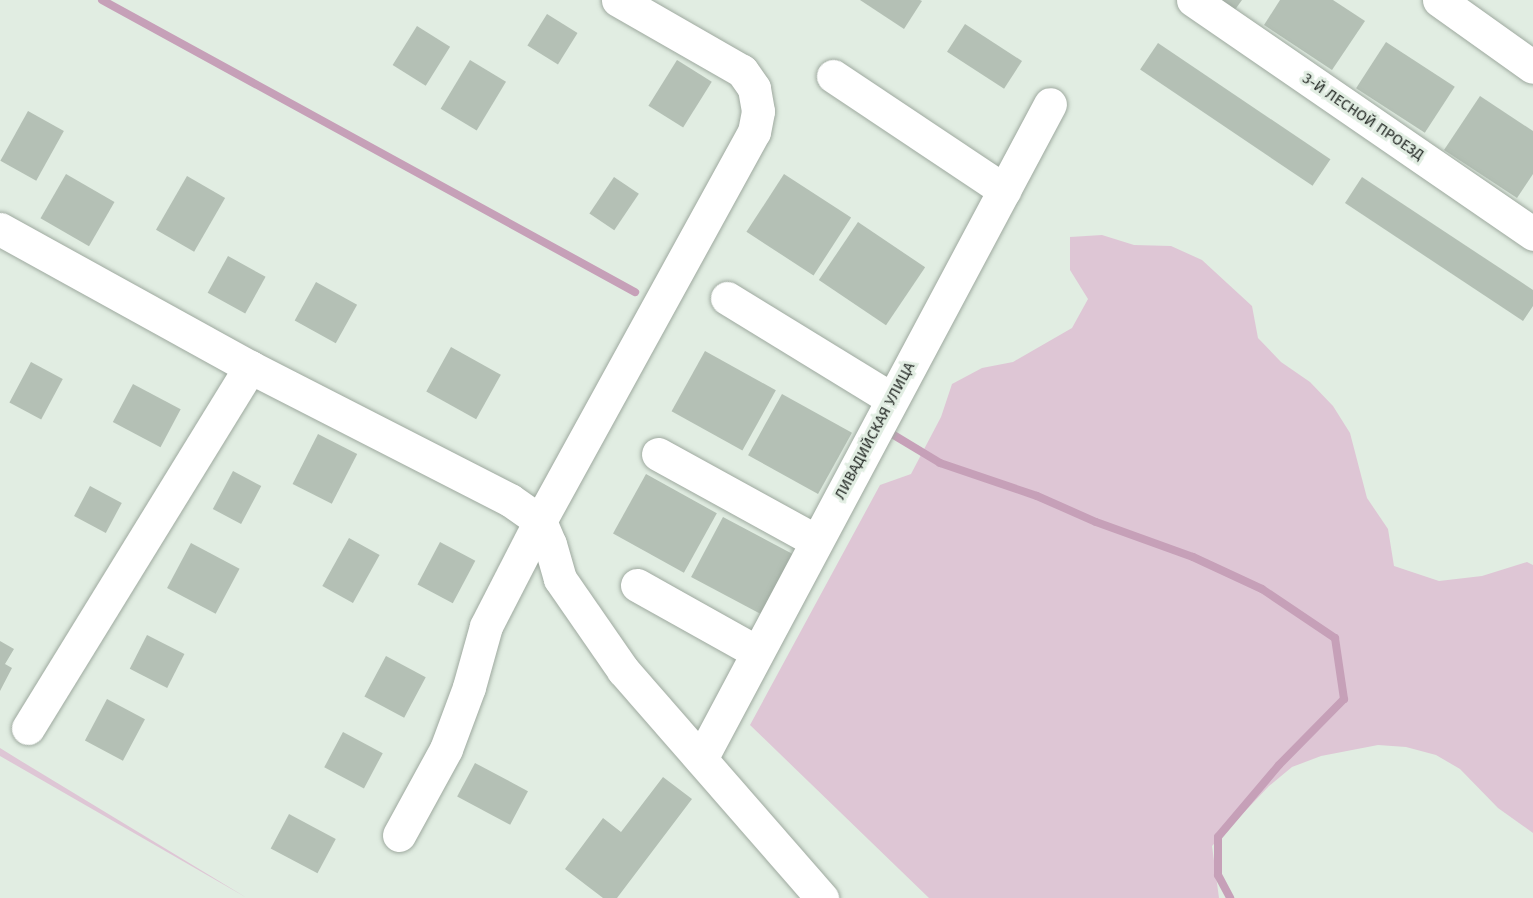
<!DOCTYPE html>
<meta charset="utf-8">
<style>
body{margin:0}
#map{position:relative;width:1533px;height:898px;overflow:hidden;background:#e1ede2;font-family:"Fira Sans",sans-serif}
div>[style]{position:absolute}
.green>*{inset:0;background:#dec6d5}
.stream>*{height:8px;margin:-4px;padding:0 4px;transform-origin:4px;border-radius:4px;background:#c6a0b8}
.building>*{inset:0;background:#b4c0b5;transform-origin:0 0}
.roads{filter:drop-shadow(0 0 2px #9ea99f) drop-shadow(0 0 2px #9ea99f)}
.minor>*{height:33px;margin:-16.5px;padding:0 16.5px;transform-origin:16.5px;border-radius:16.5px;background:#fff}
span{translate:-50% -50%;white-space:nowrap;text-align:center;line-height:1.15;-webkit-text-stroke:6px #e1ede2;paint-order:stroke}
.street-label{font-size:15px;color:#2a2f2b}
</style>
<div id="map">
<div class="green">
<i style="clip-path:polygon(1102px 235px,1134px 245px,1171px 246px,1202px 260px,1252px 306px,1258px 338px,1281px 362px,1310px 382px,1333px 406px,1350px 433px,1367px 498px,1388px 529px,1394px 566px,1439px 581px,1482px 576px,1527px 562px,1533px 565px,1533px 833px,1498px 808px,1460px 769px,1436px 755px,1406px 747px,1378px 745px,1321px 756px,1292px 767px,1269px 786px,1212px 846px,1219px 898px,929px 898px,750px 725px,880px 485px,911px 474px,941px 417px,952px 384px,982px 368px,1013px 362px,1072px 328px,1088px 299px,1070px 270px,1070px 237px)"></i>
<i style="clip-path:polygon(0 748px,21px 761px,247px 898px,0 756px)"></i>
</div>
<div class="stream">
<i style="left:102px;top:0;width:608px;rotate:28.72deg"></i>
<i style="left:892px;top:434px;width:56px;rotate:31.1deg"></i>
<i style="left:940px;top:463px;width:102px;rotate:18.8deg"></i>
<i style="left:1037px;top:496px;width:64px;rotate:23.8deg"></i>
<i style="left:1096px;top:522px;width:103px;rotate:19.8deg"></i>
<i style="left:1193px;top:557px;width:76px;rotate:24.9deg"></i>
<i style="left:1262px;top:589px;width:88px;rotate:33.9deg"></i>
<i style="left:1335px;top:638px;width:62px;rotate:81.6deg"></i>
<i style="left:1344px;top:699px;width:93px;rotate:134.6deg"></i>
<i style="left:1279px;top:765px;width:94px;rotate:130.3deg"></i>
<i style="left:1218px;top:837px;width:38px;rotate:90deg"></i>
<i style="left:1218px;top:875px;width:26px;rotate:62deg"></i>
</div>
<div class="building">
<i style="clip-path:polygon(860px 0,920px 0,922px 1px,904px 29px)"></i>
<i style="clip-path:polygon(1217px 0,1242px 0,1234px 11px)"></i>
<i style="clip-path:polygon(1280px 0,1333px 0,1365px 21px,1332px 70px,1264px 25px)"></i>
<i style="left:547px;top:14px;width:36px;height:37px;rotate:32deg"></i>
<i style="left:965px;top:24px;width:68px;height:33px;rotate:33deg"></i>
<i style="left:417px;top:26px;width:39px;height:46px;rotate:32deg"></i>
<i style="left:1386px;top:42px;width:82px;height:55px;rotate:33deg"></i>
<i style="left:1158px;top:43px;width:208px;height:32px;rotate:34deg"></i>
<i style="left:470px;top:60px;width:42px;height:57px;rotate:31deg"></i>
<i style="left:677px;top:60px;width:41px;height:54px;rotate:32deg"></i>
<i style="clip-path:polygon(1480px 96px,1533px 131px,1533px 174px,1517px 198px,1444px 150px)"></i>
<i style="left:28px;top:111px;width:41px;height:57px;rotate:29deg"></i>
<i style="left:66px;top:174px;width:56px;height:51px;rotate:30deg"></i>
<i style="left:784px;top:174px;width:80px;height:69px;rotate:33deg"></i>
<i style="left:187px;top:176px;width:44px;height:62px;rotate:30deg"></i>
<i style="left:614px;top:177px;width:30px;height:44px;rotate:34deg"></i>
<i style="clip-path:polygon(1362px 177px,1533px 290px,1533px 306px,1523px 321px,1345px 203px)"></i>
<i style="left:858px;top:222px;width:81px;height:70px;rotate:34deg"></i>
<i style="left:228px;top:256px;width:43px;height:42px;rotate:29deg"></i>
<i style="left:316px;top:282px;width:47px;height:44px;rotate:29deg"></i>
<i style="left:451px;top:347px;width:57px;height:51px;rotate:29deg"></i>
<i style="left:705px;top:351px;width:81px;height:69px;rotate:29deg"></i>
<i style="left:31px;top:362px;width:36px;height:46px;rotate:28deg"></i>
<i style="left:133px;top:384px;width:54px;height:43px;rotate:28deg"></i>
<i style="left:782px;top:394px;width:80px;height:70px;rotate:29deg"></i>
<i style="left:318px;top:434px;width:44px;height:56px;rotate:27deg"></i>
<i style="left:233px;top:471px;width:32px;height:43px;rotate:28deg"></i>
<i style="left:646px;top:474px;width:81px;height:68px;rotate:29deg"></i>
<i style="left:90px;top:486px;width:36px;height:34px;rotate:28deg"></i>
<i style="left:723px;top:517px;width:81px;height:68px;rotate:28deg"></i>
<i style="left:349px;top:538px;width:35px;height:55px;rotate:29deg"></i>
<i style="left:440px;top:542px;width:40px;height:48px;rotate:28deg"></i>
<i style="left:191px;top:543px;width:55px;height:51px;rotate:28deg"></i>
<i style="left:147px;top:635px;width:42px;height:38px;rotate:27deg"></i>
<i style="clip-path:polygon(0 641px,14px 649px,5px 664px,12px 668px,0 691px)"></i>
<i style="left:386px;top:656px;width:45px;height:46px;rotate:28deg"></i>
<i style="left:107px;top:699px;width:43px;height:47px;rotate:28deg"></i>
<i style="left:343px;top:732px;width:45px;height:40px;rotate:28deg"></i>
<i style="left:475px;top:763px;width:60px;height:38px;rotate:28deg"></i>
<i style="clip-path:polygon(663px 777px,692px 799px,617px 898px,603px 898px,565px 869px,603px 818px,621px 832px)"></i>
<i style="left:289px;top:814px;width:53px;height:39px;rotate:28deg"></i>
</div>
<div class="roads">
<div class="minor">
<i style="left:1193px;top:0;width:413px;rotate:34.5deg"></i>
<i style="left:1439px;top:0;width:115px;rotate:35.5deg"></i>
<i style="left:833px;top:76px;width:206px;rotate:33.7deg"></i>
<i style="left:0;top:229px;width:286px;rotate:28.9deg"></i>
<i style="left:250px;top:367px;width:292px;rotate:27.1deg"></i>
<i style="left:510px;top:500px;width:37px;rotate:35deg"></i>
<i style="left:540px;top:521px;width:25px;rotate:67deg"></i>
<i style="left:550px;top:544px;width:36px;rotate:74deg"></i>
<i style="left:560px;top:579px;width:111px;rotate:55.3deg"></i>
<i style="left:623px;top:670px;width:303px;rotate:48.9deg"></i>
<i style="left:727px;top:298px;width:193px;rotate:31.5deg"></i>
<i style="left:658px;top:454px;width:180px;rotate:28.8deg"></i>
<i style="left:637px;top:585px;width:137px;rotate:29.2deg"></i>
<i style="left:28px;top:728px;width:424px;rotate:-58.4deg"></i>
<i style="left:701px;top:759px;width:742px;rotate:-61.95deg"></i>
<i style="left:399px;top:835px;width:98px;rotate:-61.3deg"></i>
<i style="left:446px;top:749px;width:66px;rotate:-69.6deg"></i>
<i style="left:469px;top:687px;width:63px;rotate:-74.4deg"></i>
<i style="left:486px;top:626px;width:118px;rotate:-62.8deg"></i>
<i style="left:540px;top:521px;width:444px;rotate:-61.2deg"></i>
<i style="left:754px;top:132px;width:21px;rotate:-79deg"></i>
<i style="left:758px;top:111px;width:23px;rotate:-100deg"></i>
<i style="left:754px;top:88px;width:21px;rotate:-125deg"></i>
<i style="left:742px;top:71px;width:143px;rotate:-150.2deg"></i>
</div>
</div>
<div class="street-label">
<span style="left:1363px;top:117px;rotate:34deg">3-Й ЛЕСНОЙ ПРОЕЗД</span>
<span style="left:875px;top:431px;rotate:-62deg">ЛИВАДИЙСКАЯ УЛИЦА</span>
</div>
</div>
